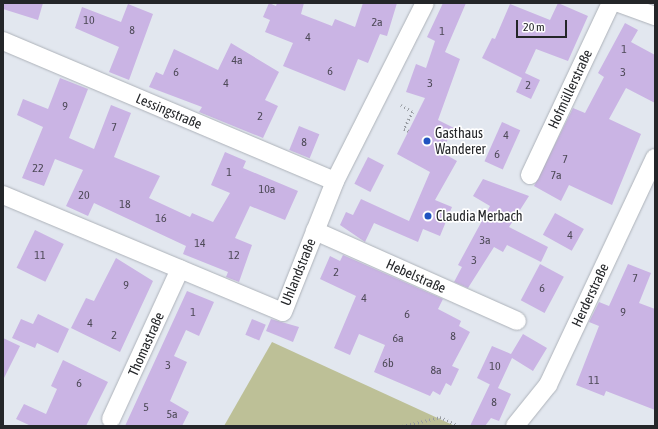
<!DOCTYPE html>
<meta charset="utf-8">
<style>
body{margin:0}
#map{position:relative;width:658px;height:429px;overflow:hidden;background:#e2e7ef;font-family:"Asap Condensed",sans-serif}
div>[style]{position:absolute}
.green>*{inset:0;background:#bdc097}
.building>*{inset:0;background:#cab4e4;transform-origin:0 0}
.path>*{height:2.5px;margin-top:-1.25px;transform-origin:0;background:repeating-linear-gradient(90deg,#989ca2 0 1px,transparent 0 4px)}
.roads{filter:drop-shadow(0 0 1px #adb2b9) drop-shadow(0 0 1px #adb2b9)}
.minor>*{height:18px;margin:-9px;padding:0 9px;transform-origin:9px;border-radius:9px;background:#fff}
.dots>*{width:11px;height:11px;translate:-50% -50%;box-sizing:border-box;border:2px solid #fff;border-radius:50%}
span{translate:-50% -50%;white-space:nowrap;text-align:center;line-height:1.15;-webkit-text-stroke:3.5px #fff;paint-order:stroke}
.number-label{font-size:12px;color:#4e4a58}
.number-label span{-webkit-text-stroke-width:0}
.street-label{font-size:14px;color:#242629}
.poi-label{font-size:14px;color:#242629}
.left{translate:0 -50%;text-align:left}
.frame{position:absolute;inset:0;border:4px solid #242629;pointer-events:none}
.scale{position:absolute;left:516px;top:20px;width:51px;height:18px;box-sizing:border-box;border:2px solid #242629;border-top:0;padding-left:5px;font-size:12px;line-height:14px;white-space:nowrap;color:#242629;-webkit-text-stroke:3px #fff;paint-order:stroke}
</style>
<div id="map">
<div class="green">
<i style="clip-path:polygon(272px 342px,455px 426px,224px 426px)"></i>
</div>
<div class="building">
<i style="clip-path:polygon(3px 3px,43px 3px,38px 20px,3px 9px)"></i>
<i style="clip-path:polygon(269px 3px,276px 6px,277px 3px,304px 3px,301px 14px,332px 26px,335px 19px,355px 27px,363px 3px,397px 3px,387px 36px,380px 34px,368px 63px,358px 59px,345px 91px,283px 66px,293px 43px,265px 32px,270px 20px,263px 17px)"></i>
<i style="clip-path:polygon(443px 3px,466px 3px,445px 52px,460px 59px,438px 120px,454px 128px,441px 152px,457px 161px,435px 200px,452px 207px,440px 236px,423px 229px,418px 242px,374px 223px,365px 242px,340px 225px,346px 212px,353px 215px,361px 199px,409px 221px,430px 172px,397px 154px,425px 98px,406px 92px,416px 64px,426px 68px,435px 41px,427px 37px)"></i>
<i style="clip-path:polygon(558px 3px,588px 16px,568px 61px,536px 49px,525px 73px,540px 80px,531px 99px,516px 92px,522px 78px,482px 58px,492px 38px,495px 39px,510px 4px,550px 20px)"></i>
<i style="clip-path:polygon(128px 4px,153px 14px,129px 80px,109px 72px,119px 47px,75px 28px,82px 7px,121px 22px)"></i>
<i style="clip-path:polygon(625px 23px,638px 30px,631px 42px,655px 55px,655px 103px,626px 88px,609px 119px,641px 134px,612px 205px,569px 185px,561px 201px,534px 186px,573px 108px,585px 113px,604px 77px,598px 73px)"></i>
<i style="clip-path:polygon(231px 43px,279px 72px,265px 100px,278px 106px,263px 138px,199px 112px,202px 107px,149px 87px,156px 72px,163px 75px,174px 49px,218px 70px)"></i>
<i style="clip-path:polygon(60px 78px,88px 89px,69px 138px,94px 149px,111px 105px,131px 113px,114px 157px,160px 176px,149px 198px,190px 217px,192px 213px,213px 222px,230px 193px,211px 185px,225px 152px,246px 161px,243px 168px,298px 191px,285px 220px,250px 206px,235px 238px,252px 245px,239px 282px,226px 277px,228px 272px,183px 254px,186px 246px,94px 203px,88px 216px,66px 206px,83px 170px,55px 159px,44px 186px,22px 178px,43px 127px,17px 115px,23px 99px,48px 109px)"></i>
<i style="left:502px;top:122px;width:20px;height:43px;rotate:24deg"></i>
<i style="left:299px;top:126px;width:22px;height:26px;rotate:22deg"></i>
<i style="left:368px;top:157px;width:18px;height:30px;rotate:27deg"></i>
<i style="clip-path:polygon(483px 179px,529px 196px,509px 227px,548px 247px,541px 262px,507px 245px,503px 252px,494px 247px,468px 288px,454px 282px,462px 267px,458px 265px,490px 206px,473px 196px)"></i>
<i style="left:555px;top:213px;width:33px;height:25px;rotate:29deg"></i>
<i style="left:35px;top:230px;width:32px;height:42px;rotate:26deg"></i>
<i style="clip-path:polygon(343px 255px,443px 299px,438px 309px,461px 321px,459px 326px,470px 332px,452px 366px,459px 369px,451px 386px,446px 383px,440px 395px,433px 391px,430px 396px,374px 372px,385px 345px,359px 334px,350px 355px,334px 348px,356px 296px,320px 279px,330px 256px,340px 261px)"></i>
<i style="clip-path:polygon(116px 258px,153px 281px,120px 352px,71px 328px,86px 298px,94px 301px)"></i>
<i style="left:540px;top:264px;width:27px;height:41px;rotate:28deg"></i>
<i style="clip-path:polygon(628px 264px,651px 273px,639px 303px,655px 309px,655px 410px,606px 391px,604px 396px,576px 385px,599px 326px,589px 322px,599px 302px,609px 306px)"></i>
<i style="clip-path:polygon(187px 291px,214px 302px,199px 336px,186px 330px,174px 356px,187px 362px,170px 401px,189px 412px,182px 426px,125px 426px)"></i>
<i style="clip-path:polygon(38px 314px,69px 329px,58px 353px,37px 343px,35px 348px,12px 338px,21px 319px,33px 324px)"></i>
<i style="left:252px;top:319px;width:15px;height:17px;rotate:23deg"></i>
<i style="clip-path:polygon(271px 319px,299px 327px,293px 342px,266px 331px)"></i>
<i style="clip-path:polygon(523px 334px,547px 348px,533px 371px,512px 358px,498px 388px,511px 394px,499px 421px,491px 418px,485px 426px,470px 426px,490px 384px,493px 386px,477px 378px,492px 346px,511px 354px)"></i>
<i style="clip-path:polygon(3px 338px,20px 346px,3px 380px)"></i>
<i style="clip-path:polygon(63px 360px,108px 382px,86px 426px,31px 426px,16px 419px,24px 404px,46px 414px,57px 389px,51px 386px)"></i>
</div>
<div class="path">
<i style="left:401px;top:105px;width:14px;rotate:30deg"></i>
<i style="left:413px;top:112px;width:19px;rotate:118deg"></i>
<i style="left:404px;top:129px;width:5px;rotate:22deg"></i>
<i style="left:402px;top:426px;width:39px;rotate:-13deg"></i>
<i style="left:440px;top:417px;width:21px;rotate:25deg"></i>
</div>
<div class="roads">
<div class="minor">
<i style="left:619px;top:3px;width:38px;rotate:20deg"></i>
<i style="left:3px;top:41px;width:360px;rotate:22.9deg"></i>
<i style="left:530px;top:175px;width:190px;rotate:-64.8deg"></i>
<i style="left:3px;top:195px;width:303px;rotate:22.7deg"></i>
<i style="left:283px;top:312px;width:141px;rotate:-68.3deg"></i>
<i style="left:335px;top:181px;width:199px;rotate:-63.2deg"></i>
<i style="left:315px;top:231px;width:221px;rotate:24deg"></i>
<i style="left:111px;top:419px;width:165px;rotate:-65.3deg"></i>
<i style="left:515px;top:426px;width:53px;rotate:-51.2deg"></i>
<i style="left:548px;top:385px;width:251px;rotate:-64.8deg"></i>
</div>
</div>
<div class="dots">
<i style="left:427px;top:141px;background:#2053c0"></i>
<i style="left:428px;top:216px;background:#2053c0"></i>
</div>
<div class="number-label">
<span style="left:89px;top:21px">10</span>
<span style="left:377px;top:23px">2a</span>
<span style="left:132px;top:31px">8</span>
<span style="left:442px;top:32px">1</span>
<span style="left:308px;top:38px">4</span>
<span style="left:624px;top:50px">1</span>
<span style="left:237px;top:61px">4a</span>
<span style="left:330px;top:72px">6</span>
<span style="left:176px;top:73px">6</span>
<span style="left:623px;top:73px">3</span>
<span style="left:226px;top:84px">4</span>
<span style="left:430px;top:84px">3</span>
<span style="left:528px;top:86px">2</span>
<span style="left:65px;top:107px">9</span>
<span style="left:260px;top:117px">2</span>
<span style="left:114px;top:128px">7</span>
<span style="left:506px;top:136px">4</span>
<span style="left:304px;top:143px">8</span>
<span style="left:497px;top:155px">6</span>
<span style="left:565px;top:160px">7</span>
<span style="left:38px;top:169px">22</span>
<span style="left:229px;top:173px">1</span>
<span style="left:556px;top:176px">7a</span>
<span style="left:267px;top:190px">10a</span>
<span style="left:84px;top:196px">20</span>
<span style="left:125px;top:205px">18</span>
<span style="left:161px;top:219px">16</span>
<span style="left:570px;top:236px">4</span>
<span style="left:485px;top:241px">3a</span>
<span style="left:200px;top:244px">14</span>
<span style="left:40px;top:256px">11</span>
<span style="left:234px;top:256px">12</span>
<span style="left:474px;top:261px">3</span>
<span style="left:336px;top:273px">2</span>
<span style="left:635px;top:279px">7</span>
<span style="left:126px;top:286px">9</span>
<span style="left:542px;top:289px">6</span>
<span style="left:364px;top:299px">4</span>
<span style="left:193px;top:313px">1</span>
<span style="left:623px;top:313px">9</span>
<span style="left:407px;top:315px">6</span>
<span style="left:90px;top:324px">4</span>
<span style="left:114px;top:336px">2</span>
<span style="left:453px;top:337px">8</span>
<span style="left:398px;top:339px">6a</span>
<span style="left:388px;top:364px">6b</span>
<span style="left:168px;top:366px">3</span>
<span style="left:495px;top:367px">10</span>
<span style="left:436px;top:371px">8a</span>
<span style="left:594px;top:381px">11</span>
<span style="left:79px;top:384px">6</span>
<span style="left:494px;top:403px">8</span>
<span style="left:146px;top:408px">5</span>
<span style="left:172px;top:415px">5a</span>
</div>
<div class="street-label">
<span style="left:570px;top:89px;rotate:-65deg">Hofmüllerstraße</span>
<span style="left:169px;top:111px;rotate:23deg">Lessingstraße</span>
<span style="left:298px;top:272px;rotate:-68deg">Uhlandstraße</span>
<span style="left:416px;top:276px;rotate:24deg">Hebelstraße</span>
<span style="left:590px;top:295px;rotate:-65deg">Herderstraße</span>
<span style="left:146px;top:344px;rotate:-66deg">Thomastraße</span>
</div>
<div class="poi-label">
<span class="left" style="left:435px;top:141px">Gasthaus<br>Wanderer</span>
<span class="left" style="left:436px;top:216px">Claudia Merbach</span>
</div>
<div class="frame"></div>
<div class="scale">20 m</div>
</div>
